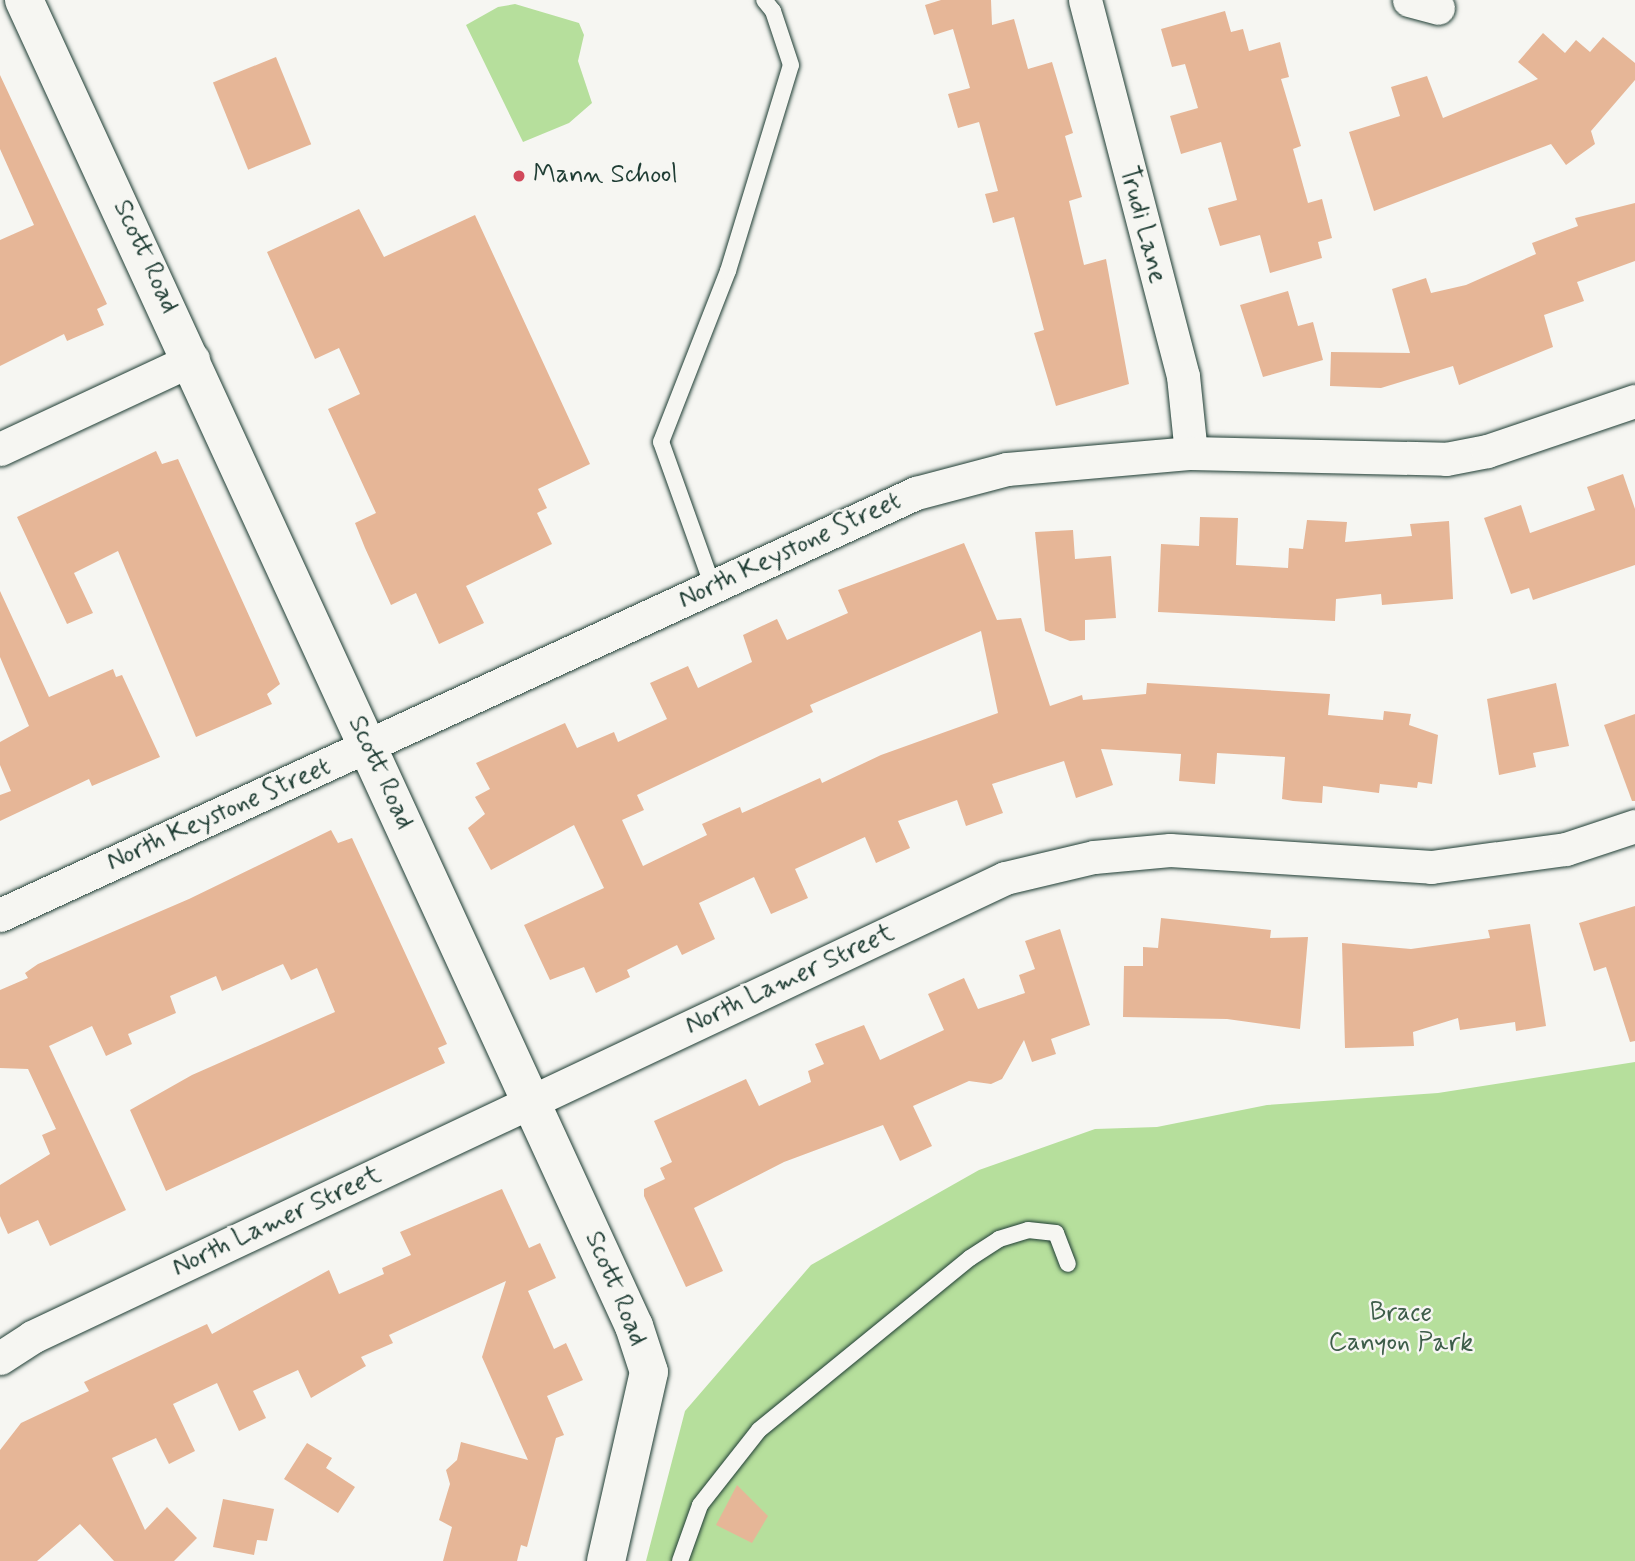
<!DOCTYPE html>
<style>
body{margin:0}
#map{position:relative;width:1635px;height:1561px;overflow:hidden;background:#f6f6f2;font-family:Mynerve,sans-serif}
div>[style]{position:absolute}
.green>*{inset:0;background:#b6df9c}
.building>*{inset:0;background:#e6b697;transform-origin:0 0}
.roads{filter:drop-shadow(0 0 2px #1f3d34) drop-shadow(0 0 2px #1f3d34)}
.lane>*{height:16px;margin:-8px;padding:0 8px;transform-origin:8px;border-radius:8px;background:#f6f6f2}
.street>*{height:33px;margin:-16.5px;padding:0 16.5px;transform-origin:16.5px;border-radius:16.5px;background:#f6f6f2}
.secondary>*{height:38px;margin:-19px;padding:0 19px;transform-origin:19px;border-radius:19px;background:#f6f6f2}
.dots>*{width:19px;height:19px;translate:-50% -50%;box-sizing:border-box;border:4px solid #f6f6f2;border-radius:50%}
span{translate:-50% -50%;white-space:nowrap;text-align:center;line-height:1.15;-webkit-text-stroke:5px #f6f6f2;paint-order:stroke}
.poi-label{font-size:26px;color:#1f3d34}
.left{translate:0 -50%;text-align:left}
.street-label{font-size:26px;color:#1f3d34}
.park-label{font-size:26px;color:#3d5d49}
</style>
<div id="map">
<div class="green">
<i style="clip-path:polygon(515px 4px,579px 23px,584px 35px,578px 61px,592px 103px,569px 123px,523px 142px,466px 25px,498px 7px)"></i>
<i style="clip-path:polygon(1635px 1062px,1635px 1561px,646px 1561px,685px 1411px,811px 1265px,979px 1170px,1095px 1129px,1157px 1127px,1267px 1105px,1438px 1093px)"></i>
</div>
<div class="building">
<i style="clip-path:polygon(941px 0,991px 0,992px 25px,1014px 19px,1028px 69px,1052px 62px,1073px 133px,1065px 136px,1082px 197px,1069px 201px,1084px 265px,1106px 259px,1129px 384px,1056px 406px,1034px 333px,1044px 330px,1014px 217px,993px 223px,985px 194px,998px 191px,979px 122px,958px 128px,948px 94px,970px 88px,953px 29px,934px 35px,925px 5px)"></i>
<i style="clip-path:polygon(1225px 11px,1231px 32px,1243px 29px,1249px 51px,1280px 42px,1289px 77px,1281px 79px,1301px 146px,1293px 149px,1308px 203px,1322px 199px,1332px 238px,1318px 242px,1322px 258px,1270px 273px,1260px 235px,1220px 246px,1208px 208px,1237px 200px,1221px 142px,1181px 154px,1170px 116px,1198px 108px,1185px 64px,1172px 67px,1161px 29px)"></i>
<i style="clip-path:polygon(1543px 33px,1565px 53px,1576px 40px,1590px 52px,1603px 37px,1635px 63px,1635px 80px,1591px 131px,1595px 144px,1566px 165px,1551px 144px,1374px 211px,1349px 132px,1400px 116px,1391px 87px,1427px 76px,1443px 118px,1538px 79px,1518px 62px)"></i>
<i style="left:276px;top:57px;width:94px;height:68px;rotate:68deg"></i>
<i style="clip-path:polygon(0 75px,107px 304px,97px 309px,104px 325px,67px 341px,64px 334px,0 366px,0 240px,34px 225px,0 149px)"></i>
<i style="clip-path:polygon(1635px 203px,1635px 261px,1577px 282px,1584px 301px,1544px 315px,1553px 347px,1459px 385px,1453px 366px,1381px 388px,1330px 386px,1331px 352px,1410px 353px,1392px 289px,1426px 278px,1431px 293px,1466px 285px,1536px 254px,1532px 243px,1578px 226px,1575px 218px)"></i>
<i style="clip-path:polygon(359px 209px,384px 257px,475px 215px,590px 464px,538px 489px,547px 508px,537px 513px,552px 544px,466px 586px,484px 623px,439px 644px,416px 593px,391px 605px,365px 548px,355px 523px,376px 513px,328px 409px,360px 394px,339px 348px,315px 359px,267px 252px)"></i>
<i style="clip-path:polygon(1288px 291px,1298px 326px,1313px 322px,1323px 360px,1263px 377px,1240px 305px)"></i>
<i style="clip-path:polygon(156px 451px,162px 464px,178px 459px,280px 684px,267px 694px,272px 704px,196px 737px,118px 551px,74px 573px,93px 613px,67px 624px,17px 517px)"></i>
<i style="clip-path:polygon(1623px 474px,1635px 509px,1635px 565px,1533px 600px,1529px 588px,1511px 594px,1484px 518px,1521px 505px,1530px 533px,1595px 510px,1587px 487px)"></i>
<i style="clip-path:polygon(1200px 517px,1238px 518px,1236px 565px,1288px 568px,1289px 548px,1303px 549px,1307px 520px,1347px 522px,1345px 542px,1412px 536px,1410px 524px,1449px 521px,1453px 599px,1382px 605px,1381px 594px,1336px 599px,1335px 621px,1158px 612px,1161px 544px,1199px 546px)"></i>
<i style="clip-path:polygon(1073px 530px,1075px 559px,1111px 556px,1116px 618px,1085px 620px,1085px 640px,1070px 641px,1045px 631px,1035px 532px)"></i>
<i style="clip-path:polygon(evenodd,964px 543px,997px 620px,1021px 618px,1050px 706px,1082px 695px,1083px 700px,1146px 694px,1147px 683px,1330px 694px,1328px 715px,1383px 720px,1384px 711px,1411px 714px,1409px 725px,1438px 735px,1432px 784px,1418px 782px,1417px 788px,1380px 784px,1379px 793px,1323px 786px,1322px 803px,1293px 801px,1282px 799px,1285px 757px,1217px 753px,1215px 784px,1179px 781px,1181px 754px,1101px 749px,1113px 785px,1076px 798px,1064px 761px,992px 784px,1003px 813px,966px 826px,957px 800px,898px 821px,910px 848px,876px 863px,865px 837px,795px 869px,808px 898px,771px 914px,754px 877px,699px 903px,715px 939px,682px 955px,677px 945px,627px 970px,630px 977px,596px 993px,584px 967px,550px 980px,524px 925px,604px 888px,574px 825px,491px 870px,468px 828px,485px 814px,475px 797px,490px 789px,476px 763px,565px 723px,577px 748px,614px 732px,618px 742px,667px 719px,650px 683px,688px 666px,698px 688px,752px 662px,743px 635px,777px 619px,787px 640px,848px 613px,838px 590px,964px 543px,981px 631px,998px 713px,881px 755px,822px 783px,820px 778px,742px 813px,740px 807px,702px 824px,707px 835px,643px 866px,622px 820px,644px 810px,637px 795px,813px 712px,810px 705px,981px 631px)"></i>
<i style="clip-path:polygon(0 591px,49px 697px,113px 669px,116px 677px,122px 675px,160px 757px,92px 786px,89px 779px,0 821px,0 795px,11px 791px,0 765px,0 742px,29px 726px,0 657px)"></i>
<i style="clip-path:polygon(1556px 683px,1569px 746px,1533px 753px,1536px 767px,1499px 775px,1487px 699px)"></i>
<i style="clip-path:polygon(1635px 714px,1635px 801px,1632px 801px,1604px 725px)"></i>
<i style="clip-path:polygon(331px 830px,338px 843px,352px 838px,447px 1044px,438px 1048px,445px 1063px,166px 1191px,130px 1110px,192px 1075px,335px 1012px,317px 968px,291px 980px,283px 964px,222px 991px,216px 976px,170px 996px,176px 1013px,128px 1034px,132px 1044px,106px 1056px,92px 1026px,49px 1046px,126px 1210px,50px 1246px,38px 1220px,8px 1234px,0 1216px,0 1185px,50px 1154px,42px 1135px,56px 1129px,28px 1069px,0 1068px,0 990px,28px 978px,25px 973px,38px 964px,189px 899px)"></i>
<i style="clip-path:polygon(1635px 906px,1635px 1041px,1630px 1042px,1606px 967px,1594px 971px,1579px 923px)"></i>
<i style="clip-path:polygon(1161px 918px,1271px 930px,1270px 938px,1308px 937px,1300px 1029px,1227px 1019px,1123px 1017px,1124px 966px,1143px 966px,1143px 947px,1158px 948px)"></i>
<i style="clip-path:polygon(1530px 924px,1546px 1026px,1516px 1031px,1515px 1022px,1460px 1030px,1458px 1018px,1413px 1032px,1414px 1046px,1345px 1048px,1342px 943px,1411px 949px,1490px 938px,1488px 930px)"></i>
<i style="clip-path:polygon(1060px 929px,1090px 1025px,1051px 1039px,1056px 1054px,1032px 1062px,1024px 1040px,1002px 1079px,991px 1084px,969px 1081px,913px 1106px,932px 1146px,900px 1161px,883px 1125px,784px 1162px,694px 1208px,723px 1271px,686px 1287px,644px 1196px,644px 1189px,665px 1179px,660px 1168px,672px 1162px,654px 1121px,746px 1079px,759px 1106px,811px 1082px,808px 1071px,824px 1064px,815px 1044px,864px 1025px,880px 1060px,944px 1030px,928px 994px,964px 978px,978px 1009px,1025px 993px,1019px 975px,1035px 969px,1025px 941px)"></i>
<i style="clip-path:polygon(502px 1189px,529px 1248px,540px 1243px,556px 1278px,528px 1291px,554px 1349px,566px 1343px,583px 1380px,547px 1396px,564px 1435px,556px 1438px,527px 1547px,521px 1545px,517px 1561px,443px 1561px,452px 1527px,439px 1520px,450px 1484px,446px 1470px,457px 1460px,461px 1442px,528px 1460px,482px 1357px,506px 1281px,389px 1335px,393px 1343px,361px 1357px,366px 1366px,311px 1398px,298px 1370px,253px 1391px,266px 1418px,239px 1431px,217px 1383px,173px 1404px,195px 1451px,169px 1464px,156px 1438px,112px 1458px,145px 1530px,167px 1507px,197px 1538px,174px 1561px,114px 1561px,80px 1524px,37px 1561px,0 1561px,0 1450px,21px 1423px,89px 1391px,84px 1382px,207px 1324px,212px 1334px,329px 1270px,339px 1294px,384px 1274px,382px 1268px,411px 1255px,400px 1232px)"></i>
<i style="clip-path:polygon(307px 1443px,332px 1458px,326px 1468px,355px 1487px,338px 1513px,284px 1479px)"></i>
<i style="clip-path:polygon(737px 1485px,768px 1516px,752px 1543px,716px 1525px)"></i>
<i style="clip-path:polygon(223px 1499px,274px 1509px,267px 1541px,257px 1540px,254px 1555px,213px 1547px)"></i>
</div>
<div class="roads">
<div class="lane">
<i style="left:713px;top:587px;width:154px;rotate:-109.7deg"></i>
<i style="left:661px;top:442px;width:184px;rotate:-68.6deg"></i>
<i style="left:728px;top:271px;width:215px;rotate:-73deg"></i>
<i style="left:791px;top:65px;width:57px;rotate:-108.4deg"></i>
<i style="left:773px;top:11px;width:14px;rotate:-129deg"></i>
<i style="left:680px;top:1561px;width:59px;rotate:-70.3deg"></i>
<i style="left:700px;top:1505px;width:95px;rotate:-51.8deg"></i>
<i style="left:759px;top:1430px;width:272px;rotate:-39.2deg"></i>
<i style="left:970px;top:1258px;width:35px;rotate:-33deg"></i>
<i style="left:999px;top:1239px;width:30px;rotate:-17deg"></i>
<i style="left:1028px;top:1230px;width:28px;rotate:6deg"></i>
<i style="left:1056px;top:1233px;width:33px;rotate:69deg"></i>
</div>
<div class="street">
<i style="left:1085px;top:0;width:389px;rotate:75.4deg"></i>
<i style="left:1183px;top:376px;width:77px;rotate:84.1deg"></i>
<i style="left:1409px;top:0;width:30px;rotate:15deg"></i>
<i style="left:0;top:449px;width:213px;rotate:-25deg"></i>
<i style="left:0;top:915px;width:1009px;rotate:-24.74deg"></i>
<i style="left:916px;top:493px;width:94px;rotate:-14.8deg"></i>
<i style="left:1007px;top:469px;width:185px;rotate:-5deg"></i>
<i style="left:1191px;top:453px;width:255px;rotate:1.3deg"></i>
<i style="left:1446px;top:459px;width:42px;rotate:-11deg"></i>
<i style="left:1487px;top:451px;width:156px;rotate:-18.7deg"></i>
<i style="left:0;top:1358px;width:38px;rotate:-33deg"></i>
<i style="left:32px;top:1337px;width:1076px;rotate:-25.25deg"></i>
<i style="left:1005px;top:878px;width:91px;rotate:-13.3deg"></i>
<i style="left:1094px;top:857px;width:76px;rotate:-5.3deg"></i>
<i style="left:1170px;top:850px;width:262px;rotate:3.7deg"></i>
<i style="left:1431px;top:867px;width:136px;rotate:-7.6deg"></i>
<i style="left:1566px;top:849px;width:73px;rotate:-18.4deg"></i>
</div>
<div class="secondary">
<i style="left:24px;top:0;width:1460px;rotate:65.3deg"></i>
<i style="left:634px;top:1326px;width:48px;rotate:71.9deg"></i>
<i style="left:649px;top:1372px;width:194px;rotate:102.8deg"></i>
</div>
</div>
<div class="dots">
<i style="left:519px;top:176px;background:#d1495b"></i>
</div>
<div class="poi-label">
<span class="left" style="left:533px;top:176px">Mann School</span>
</div>
<div class="street-label">
<span style="left:1142px;top:225px;rotate:75deg">Trudi Lane</span>
<span style="left:145px;top:257px;rotate:65deg">Scott Road</span>
<span style="left:790px;top:551px;rotate:-25deg">North Keystone Street</span>
<span style="left:380px;top:773px;rotate:65deg">Scott Road</span>
<span style="left:219px;top:815px;rotate:-24deg">North Keystone Street</span>
<span style="left:790px;top:980px;rotate:-25deg">North Lamer Street</span>
<span style="left:277px;top:1222px;rotate:-25deg">North Lamer Street</span>
<span style="left:615px;top:1289px;rotate:67deg">Scott Road</span>
</div>
<div class="park-label">
<span style="left:1401px;top:1329px">Brace<br>Canyon Park</span>
</div>
</div>
